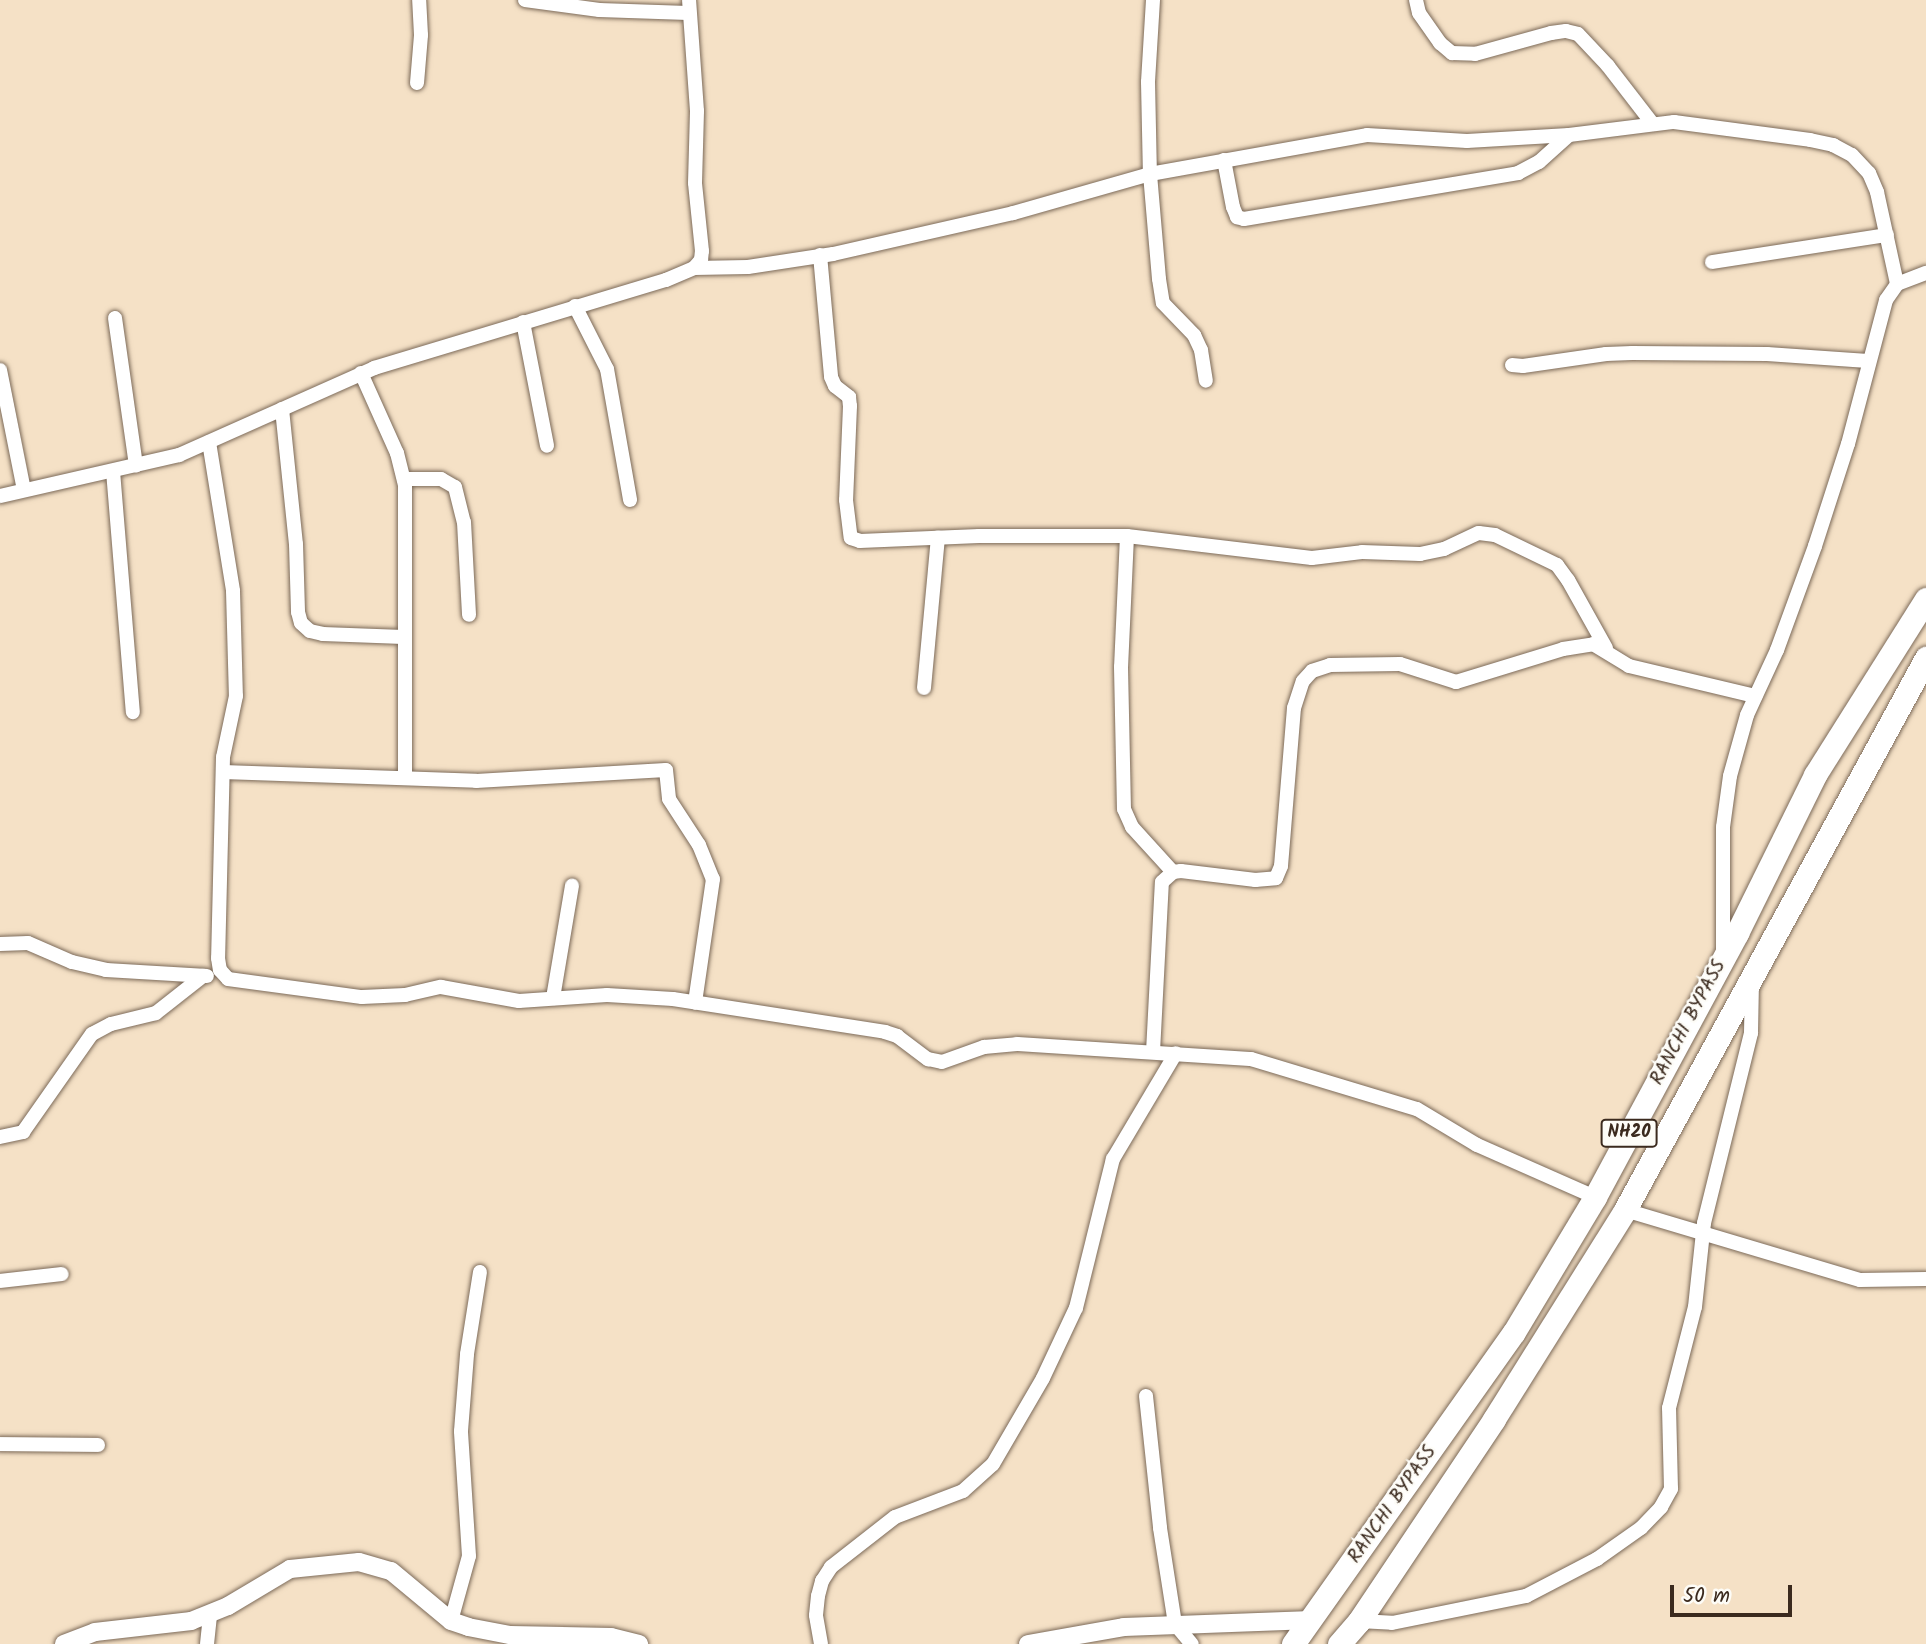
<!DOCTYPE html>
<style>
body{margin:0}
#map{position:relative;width:1926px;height:1644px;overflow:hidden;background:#f5e1c6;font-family:Kalam,sans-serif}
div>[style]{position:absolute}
.roads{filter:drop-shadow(0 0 2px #7c6a59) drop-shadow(0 0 2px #7c6a59)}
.minor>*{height:14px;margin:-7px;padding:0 7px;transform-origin:7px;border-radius:7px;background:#fff}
.tertiary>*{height:18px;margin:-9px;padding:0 9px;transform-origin:9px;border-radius:9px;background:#fff}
.trunk>*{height:23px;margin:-11.5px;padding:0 11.5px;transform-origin:11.5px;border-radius:11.5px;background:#fff}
span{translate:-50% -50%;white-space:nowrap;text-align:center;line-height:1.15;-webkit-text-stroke:5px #fdfcf7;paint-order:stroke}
.shield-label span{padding:2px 5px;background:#fdfcf7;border:2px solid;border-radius:5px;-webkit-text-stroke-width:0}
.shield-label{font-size:18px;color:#3b2a1e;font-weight:700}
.street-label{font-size:19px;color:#3b2a1e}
.scale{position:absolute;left:1670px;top:1585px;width:122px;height:32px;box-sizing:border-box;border:4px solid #3b2a1e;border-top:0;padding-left:9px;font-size:21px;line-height:24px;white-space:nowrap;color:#3b2a1e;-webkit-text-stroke:5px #fdfcf7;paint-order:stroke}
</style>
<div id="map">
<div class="roads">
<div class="minor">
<i style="left:525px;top:0;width:75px;rotate:7.7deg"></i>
<i style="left:599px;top:10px;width:89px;rotate:1.9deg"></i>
<i style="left:1153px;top:0;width:82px;rotate:93.5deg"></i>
<i style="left:1148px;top:82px;width:92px;rotate:88.8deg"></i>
<i style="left:1150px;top:174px;width:105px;rotate:85.1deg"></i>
<i style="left:1159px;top:279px;width:24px;rotate:81deg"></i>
<i style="left:1163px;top:303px;width:45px;rotate:45.9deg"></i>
<i style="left:1194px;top:335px;width:17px;rotate:65deg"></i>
<i style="left:1201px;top:350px;width:31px;rotate:81deg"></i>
<i style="left:1416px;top:0;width:13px;rotate:77deg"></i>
<i style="left:1419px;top:13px;width:37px;rotate:55deg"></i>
<i style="left:1440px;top:43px;width:16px;rotate:40deg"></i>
<i style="left:1452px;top:53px;width:23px;rotate:2deg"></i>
<i style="left:1475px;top:54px;width:79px;rotate:-15.4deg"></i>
<i style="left:1551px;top:33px;width:15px;rotate:-8deg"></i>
<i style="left:1566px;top:31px;width:12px;rotate:14deg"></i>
<i style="left:1578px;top:34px;width:44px;rotate:46.8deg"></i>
<i style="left:1608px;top:66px;width:72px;rotate:52.3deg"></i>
<i style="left:417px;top:83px;width:48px;rotate:-85.2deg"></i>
<i style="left:421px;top:35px;width:35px;rotate:-93deg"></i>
<i style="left:1224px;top:160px;width:48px;rotate:79.2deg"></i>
<i style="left:1233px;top:207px;width:11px;rotate:68deg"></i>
<i style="left:1237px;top:217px;width:7px;rotate:16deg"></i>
<i style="left:1244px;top:219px;width:278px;rotate:-9.5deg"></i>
<i style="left:1518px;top:173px;width:24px;rotate:-28deg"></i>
<i style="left:1539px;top:162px;width:40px;rotate:-42deg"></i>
<i style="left:820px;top:255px;width:122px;rotate:84.8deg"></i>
<i style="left:831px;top:377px;width:10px;rotate:66deg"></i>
<i style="left:835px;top:386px;width:18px;rotate:38deg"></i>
<i style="left:849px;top:397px;width:9px;rotate:84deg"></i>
<i style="left:850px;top:406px;width:94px;rotate:92.4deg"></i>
<i style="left:846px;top:500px;width:38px;rotate:83deg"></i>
<i style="left:851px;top:538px;width:9px;rotate:18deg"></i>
<i style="left:860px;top:541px;width:119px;rotate:-2.4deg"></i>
<i style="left:979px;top:536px;width:148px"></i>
<i style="left:1127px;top:536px;width:186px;rotate:6.8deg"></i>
<i style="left:1312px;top:558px;width:50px;rotate:-6.8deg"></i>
<i style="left:1362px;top:552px;width:58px;rotate:2deg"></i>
<i style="left:1420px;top:554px;width:25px;rotate:-12deg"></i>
<i style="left:1444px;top:549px;width:38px;rotate:-25deg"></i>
<i style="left:1479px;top:533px;width:16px;rotate:7deg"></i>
<i style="left:1495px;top:535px;width:69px;rotate:25.8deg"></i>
<i style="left:1557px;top:565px;width:19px;rotate:54deg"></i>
<i style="left:1568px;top:580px;width:78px;rotate:60.8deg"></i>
<i style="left:1712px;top:262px;width:177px;rotate:-8.8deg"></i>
<i style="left:694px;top:268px;width:54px;rotate:-1.1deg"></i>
<i style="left:748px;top:267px;width:86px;rotate:-8.7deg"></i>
<i style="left:833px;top:254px;width:185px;rotate:-12.8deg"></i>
<i style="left:1013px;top:213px;width:142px;rotate:-15.9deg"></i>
<i style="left:1150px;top:174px;width:220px;rotate:-10.2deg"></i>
<i style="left:1367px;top:135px;width:100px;rotate:3.4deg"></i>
<i style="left:1467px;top:141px;width:102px;rotate:-3.4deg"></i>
<i style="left:1569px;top:135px;width:106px;rotate:-7.1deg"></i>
<i style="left:1674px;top:122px;width:137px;rotate:7.5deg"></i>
<i style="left:1810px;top:140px;width:24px;rotate:12deg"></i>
<i style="left:1833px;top:145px;width:21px;rotate:28deg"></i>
<i style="left:1852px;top:155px;width:25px;rotate:47deg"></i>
<i style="left:1869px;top:173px;width:21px;rotate:67deg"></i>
<i style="left:1877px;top:192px;width:94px;rotate:77.7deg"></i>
<i style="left:575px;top:306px;width:71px;rotate:63.1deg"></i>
<i style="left:607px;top:369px;width:133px;rotate:80deg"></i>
<i style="left:115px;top:318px;width:149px;rotate:81.9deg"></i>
<i style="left:523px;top:322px;width:126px;rotate:79deg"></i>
<i style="left:1512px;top:365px;width:11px;rotate:5deg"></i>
<i style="left:1523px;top:366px;width:84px;rotate:-8.2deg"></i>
<i style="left:1606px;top:354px;width:26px;rotate:-2deg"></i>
<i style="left:1632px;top:353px;width:135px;rotate:0.4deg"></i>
<i style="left:1767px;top:354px;width:101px;rotate:4deg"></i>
<i style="left:0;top:370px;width:122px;rotate:78.7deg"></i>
<i style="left:361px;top:373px;width:88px;rotate:65.8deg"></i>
<i style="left:397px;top:453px;width:33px;rotate:76deg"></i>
<i style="left:405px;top:485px;width:293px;rotate:90deg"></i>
<i style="left:282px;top:409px;width:136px;rotate:84.1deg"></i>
<i style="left:296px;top:544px;width:68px;rotate:88.3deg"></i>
<i style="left:298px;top:612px;width:11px;rotate:75deg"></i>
<i style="left:301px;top:623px;width:12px;rotate:42deg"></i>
<i style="left:310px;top:631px;width:13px;rotate:13deg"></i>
<i style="left:323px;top:634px;width:80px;rotate:2.1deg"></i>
<i style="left:209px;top:442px;width:151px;rotate:80.8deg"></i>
<i style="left:233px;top:591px;width:105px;rotate:88.4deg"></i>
<i style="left:236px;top:696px;width:62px;rotate:102deg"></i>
<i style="left:223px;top:757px;width:201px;rotate:91.4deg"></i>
<i style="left:218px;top:958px;width:12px;rotate:81deg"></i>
<i style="left:220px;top:970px;width:12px;rotate:48deg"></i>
<i style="left:228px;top:979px;width:135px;rotate:7.7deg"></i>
<i style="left:362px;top:997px;width:43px;rotate:-2.7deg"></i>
<i style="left:405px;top:995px;width:37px;rotate:-13deg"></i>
<i style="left:441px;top:987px;width:79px;rotate:10.2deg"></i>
<i style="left:519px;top:1001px;width:88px;rotate:-3.9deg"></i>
<i style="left:607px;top:995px;width:66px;rotate:3.5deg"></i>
<i style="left:673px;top:999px;width:215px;rotate:8.8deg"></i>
<i style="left:885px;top:1032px;width:13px;rotate:18deg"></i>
<i style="left:897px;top:1036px;width:39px;rotate:37deg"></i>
<i style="left:928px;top:1059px;width:14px;rotate:12deg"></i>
<i style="left:942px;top:1062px;width:45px;rotate:-19.7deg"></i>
<i style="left:984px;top:1047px;width:33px;rotate:-5deg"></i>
<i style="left:1017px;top:1044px;width:234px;rotate:3.7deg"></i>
<i style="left:1251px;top:1059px;width:173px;rotate:16.8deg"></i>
<i style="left:1417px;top:1109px;width:70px;rotate:31deg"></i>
<i style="left:1477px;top:1145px;width:129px;rotate:23.8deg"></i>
<i style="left:113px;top:471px;width:242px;rotate:85.3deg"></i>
<i style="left:404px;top:479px;width:37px"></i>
<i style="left:441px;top:479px;width:16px;rotate:30deg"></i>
<i style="left:455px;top:487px;width:36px;rotate:76deg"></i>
<i style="left:464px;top:522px;width:93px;rotate:86.9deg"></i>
<i style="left:0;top:496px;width:184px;rotate:-12.9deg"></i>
<i style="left:179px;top:455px;width:214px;rotate:-24deg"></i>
<i style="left:374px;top:368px;width:305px;rotate:-16.8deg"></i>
<i style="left:666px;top:280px;width:30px;rotate:-23deg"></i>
<i style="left:694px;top:268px;width:11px;rotate:-49deg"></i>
<i style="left:701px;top:260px;width:9px;rotate:-84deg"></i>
<i style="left:702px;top:251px;width:68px;rotate:-95.9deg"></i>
<i style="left:695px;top:183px;width:72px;rotate:-88.4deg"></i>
<i style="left:697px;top:111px;width:111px;rotate:-94.1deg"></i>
<i style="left:1127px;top:536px;width:131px;rotate:92.6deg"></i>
<i style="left:1121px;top:667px;width:142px;rotate:88.8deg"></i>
<i style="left:1124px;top:809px;width:20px;rotate:66deg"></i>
<i style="left:1132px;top:827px;width:61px;rotate:47.7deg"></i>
<i style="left:924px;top:688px;width:151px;rotate:-84.7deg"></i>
<i style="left:223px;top:772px;width:253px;rotate:2deg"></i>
<i style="left:476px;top:781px;width:190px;rotate:-3.3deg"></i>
<i style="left:666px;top:770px;width:29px;rotate:84deg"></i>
<i style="left:669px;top:799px;width:55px;rotate:56.9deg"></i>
<i style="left:699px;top:845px;width:37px;rotate:68deg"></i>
<i style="left:713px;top:879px;width:125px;rotate:98.3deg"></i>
<i style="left:0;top:944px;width:28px;rotate:-2deg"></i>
<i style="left:28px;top:943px;width:48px;rotate:23.4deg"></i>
<i style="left:72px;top:962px;width:35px;rotate:13deg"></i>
<i style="left:106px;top:970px;width:101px;rotate:3.4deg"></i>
<i style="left:1723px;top:955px;width:128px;rotate:-90deg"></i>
<i style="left:1723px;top:827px;width:51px;rotate:-82.2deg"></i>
<i style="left:1730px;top:776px;width:63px;rotate:-74.4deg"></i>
<i style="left:1747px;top:715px;width:72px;rotate:-65.2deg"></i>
<i style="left:1777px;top:650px;width:111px;rotate:-69.9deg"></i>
<i style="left:1815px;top:546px;width:107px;rotate:-72.1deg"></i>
<i style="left:1848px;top:444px;width:149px;rotate:-75.2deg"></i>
<i style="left:1886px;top:300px;width:19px;rotate:-55deg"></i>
<i style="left:1897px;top:284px;width:31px;rotate:-21deg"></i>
<i style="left:553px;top:998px;width:114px;rotate:-80.4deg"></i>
<i style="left:1153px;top:1052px;width:170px;rotate:-87deg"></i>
<i style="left:1162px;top:882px;width:15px;rotate:-42deg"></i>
<i style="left:1173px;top:872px;width:8px;rotate:-7deg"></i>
<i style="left:1181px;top:871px;width:75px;rotate:6.9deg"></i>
<i style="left:1255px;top:880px;width:21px;rotate:-5deg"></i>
<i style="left:1276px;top:878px;width:13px;rotate:-67deg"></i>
<i style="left:1281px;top:866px;width:159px;rotate:-85.3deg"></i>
<i style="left:1294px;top:708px;width:28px;rotate:-72deg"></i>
<i style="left:1303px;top:681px;width:13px;rotate:-48deg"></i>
<i style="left:1312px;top:671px;width:19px;rotate:-18deg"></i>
<i style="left:1330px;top:665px;width:70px;rotate:-0.8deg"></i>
<i style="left:1400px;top:664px;width:59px;rotate:17.8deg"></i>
<i style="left:1456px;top:682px;width:112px;rotate:-17.1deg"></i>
<i style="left:1563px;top:649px;width:30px;rotate:-9deg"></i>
<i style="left:1593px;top:644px;width:42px;rotate:31.4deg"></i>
<i style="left:1629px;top:666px;width:130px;rotate:13.4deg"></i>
<i style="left:0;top:1137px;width:24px;rotate:-12deg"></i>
<i style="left:23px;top:1132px;width:120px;rotate:-54.9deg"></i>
<i style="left:92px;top:1034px;width:21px;rotate:-28deg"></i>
<i style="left:111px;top:1024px;width:46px;rotate:-13.7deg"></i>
<i style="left:156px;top:1013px;width:60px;rotate:-38.2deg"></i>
<i style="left:1625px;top:1210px;width:245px;rotate:16.6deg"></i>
<i style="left:1860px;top:1280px;width:66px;rotate:-0.9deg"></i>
<i style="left:0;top:1281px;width:62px;rotate:-6.4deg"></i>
<i style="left:1146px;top:1396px;width:133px;rotate:83.9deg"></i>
<i style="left:1160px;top:1528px;width:97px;rotate:81.1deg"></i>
<i style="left:1175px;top:1624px;width:26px;rotate:50deg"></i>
<i style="left:0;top:1444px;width:98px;rotate:0.6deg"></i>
<i style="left:451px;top:1621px;width:67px;rotate:-74.5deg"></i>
<i style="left:469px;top:1556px;width:125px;rotate:-93.7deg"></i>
<i style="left:461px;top:1431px;width:77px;rotate:-85.5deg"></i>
<i style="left:467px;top:1354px;width:83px;rotate:-81deg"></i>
<i style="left:1359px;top:1621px;width:33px;rotate:3deg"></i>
<i style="left:1392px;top:1623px;width:137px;rotate:-11.4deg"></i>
<i style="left:1526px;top:1596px;width:80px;rotate:-27.5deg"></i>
<i style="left:1597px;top:1559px;width:54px;rotate:-35.2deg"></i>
<i style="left:1641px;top:1528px;width:29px;rotate:-46deg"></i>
<i style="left:1661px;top:1507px;width:21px;rotate:-61deg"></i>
<i style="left:1671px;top:1489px;width:81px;rotate:-91.4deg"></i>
<i style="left:1669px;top:1408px;width:104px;rotate:-75.6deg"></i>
<i style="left:1695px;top:1307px;width:84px;rotate:-83.9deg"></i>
<i style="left:1704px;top:1223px;width:196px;rotate:-76.1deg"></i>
<i style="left:1751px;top:1033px;width:50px;rotate:-88.9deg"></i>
<i style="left:207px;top:1644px;width:29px;rotate:-84deg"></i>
<i style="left:821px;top:1644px;width:29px;rotate:-100deg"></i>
<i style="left:816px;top:1615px;width:19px;rotate:-84deg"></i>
<i style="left:818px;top:1596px;width:16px;rotate:-75deg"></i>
<i style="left:822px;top:1581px;width:17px;rotate:-57deg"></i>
<i style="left:831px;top:1567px;width:81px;rotate:-38deg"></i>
<i style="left:895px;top:1517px;width:73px;rotate:-20.9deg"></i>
<i style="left:963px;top:1491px;width:40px;rotate:-42deg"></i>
<i style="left:993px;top:1464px;width:99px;rotate:-59.8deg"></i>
<i style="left:1043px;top:1378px;width:77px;rotate:-64.8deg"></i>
<i style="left:1076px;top:1308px;width:154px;rotate:-76.1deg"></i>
<i style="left:1113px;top:1159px;width:123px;rotate:-59.3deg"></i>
</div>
<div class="tertiary">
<i style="left:64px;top:1644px;width:33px;rotate:-21deg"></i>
<i style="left:95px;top:1632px;width:97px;rotate:-6.5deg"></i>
<i style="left:191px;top:1621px;width:40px;rotate:-22deg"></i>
<i style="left:228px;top:1606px;width:72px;rotate:-30.8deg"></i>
<i style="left:290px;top:1569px;width:69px;rotate:-5.8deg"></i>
<i style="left:359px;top:1562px;width:33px;rotate:16deg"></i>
<i style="left:391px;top:1571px;width:78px;rotate:39.8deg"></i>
<i style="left:451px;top:1621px;width:18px;rotate:19deg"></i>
<i style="left:468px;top:1627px;width:43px;rotate:10.8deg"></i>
<i style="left:510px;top:1635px;width:101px;rotate:1.1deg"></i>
<i style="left:611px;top:1637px;width:29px;rotate:14deg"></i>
<i style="left:1028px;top:1644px;width:97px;rotate:-10deg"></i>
<i style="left:1124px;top:1627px;width:188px;rotate:-2.1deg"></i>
</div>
<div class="trunk">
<i style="left:1293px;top:1644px;width:382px;rotate:-54.7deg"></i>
<i style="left:1514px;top:1332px;width:157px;rotate:-59deg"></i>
<i style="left:1595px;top:1197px;width:300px;rotate:-61.7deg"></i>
<i style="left:1737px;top:933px;width:176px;rotate:-63.7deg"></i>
<i style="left:1815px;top:775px;width:208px;rotate:-57.8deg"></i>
<i style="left:1339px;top:1644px;width:30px;rotate:-49deg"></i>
<i style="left:1359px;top:1621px;width:243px;rotate:-56.2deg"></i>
<i style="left:1494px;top:1419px;width:247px;rotate:-57.9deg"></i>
<i style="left:1625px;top:1210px;width:629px;rotate:-61.4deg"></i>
</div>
</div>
<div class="shield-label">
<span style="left:1629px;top:1133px">NH20</span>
</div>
<div class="street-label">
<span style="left:1689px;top:1023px;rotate:-62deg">RANCHI BYPASS</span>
<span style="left:1393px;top:1505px;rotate:-55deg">RANCHI BYPASS</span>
</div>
<div class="scale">50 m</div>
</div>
